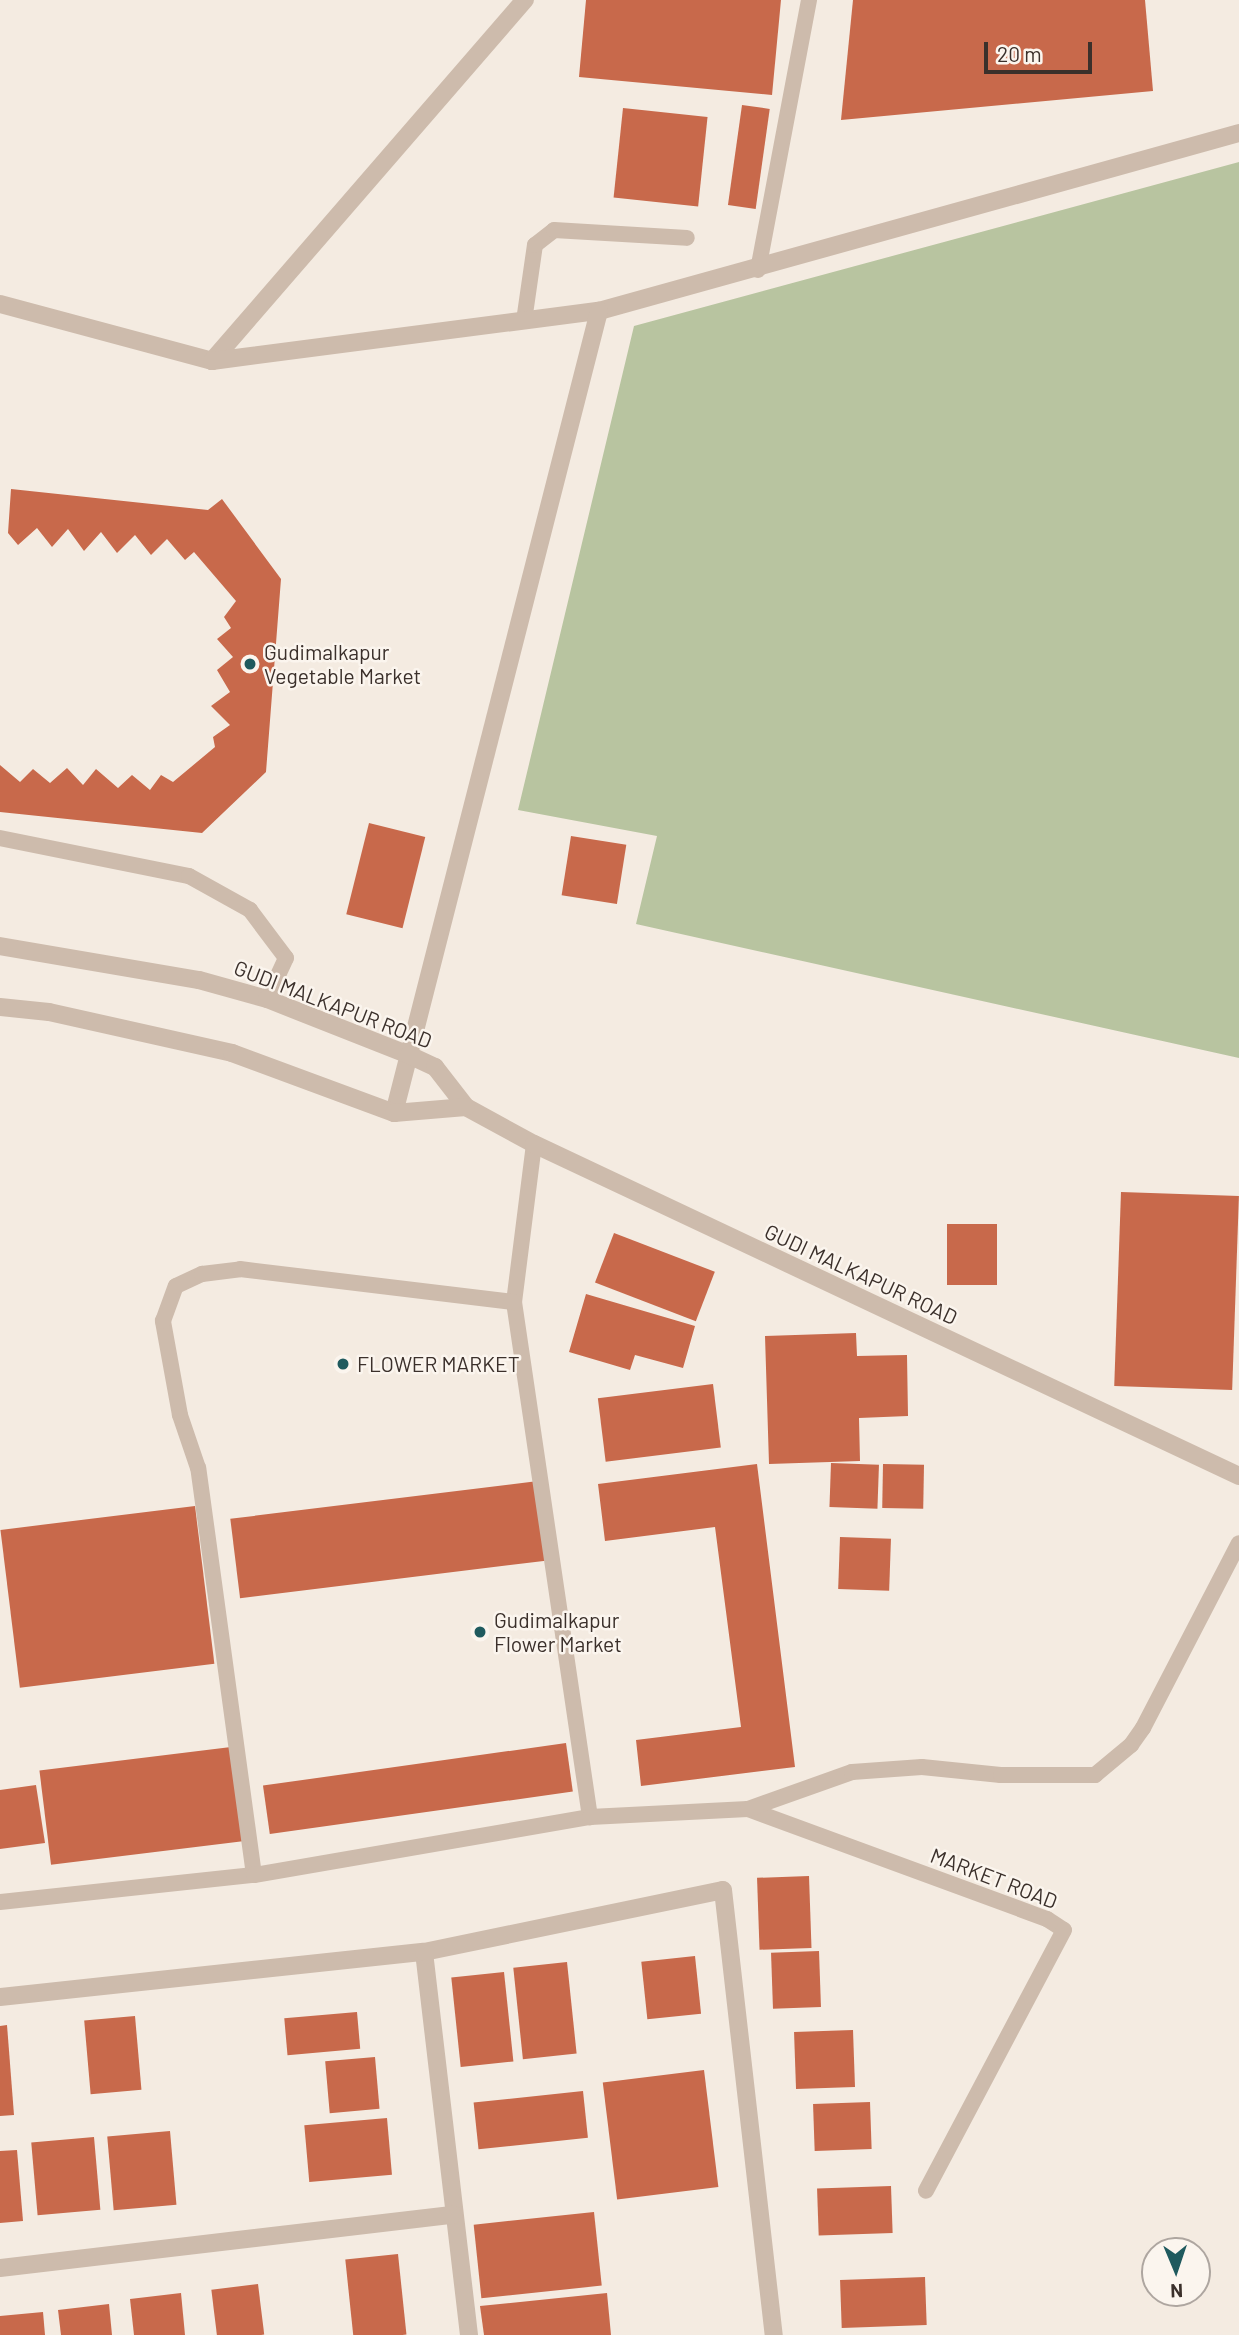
<!DOCTYPE html>
<style>
body{margin:0}
#map{position:relative;width:1239px;height:2335px;overflow:hidden;background:#f4ebe1;font-family:Barlow,sans-serif}
div>[style]{position:absolute}
.green>*{inset:0;background:#b8c4a0}
.building>*{inset:0;background:#c8694b;transform-origin:0 0}
.service>*{height:16px;margin:-8px;padding:0 8px;transform-origin:8px;border-radius:8px;background:#cdbbac}
.minor>*{height:18px;margin:-9px;padding:0 9px;transform-origin:9px;border-radius:9px;background:#cdbbac}
.tertiary>*{height:18px;margin:-9px;padding:0 9px;transform-origin:9px;border-radius:9px;background:#cdbbac}
.dots>*{width:19px;height:19px;translate:-50% -50%;box-sizing:border-box;border:4px solid #fbf5ee;border-radius:50%}
span{translate:-50% -50%;white-space:nowrap;text-align:center;line-height:1.15;-webkit-text-stroke:5px #fbf5ee;paint-order:stroke}
.poi-label{font-size:21px;color:#3b302b}
.left{translate:0 -50%;text-align:left}
.street-label{font-size:21px;color:#3b302b}
.north{position:absolute;left:1141px;top:2237px;width:70px;height:70px;box-sizing:border-box;background:#fbf5ee;border:2px solid #aea6a0;border-radius:50%;rotate:178deg;font-size:19px;font-weight:700;line-height:28px;text-align:center;color:#3b302b}
.north::after{content:'';display:block;margin:auto;width:24px;height:32px;background:#1f5a5e;clip-path:polygon(50% 0,100% 100%,50% 72%,0 100%)}
.scale{position:absolute;left:984px;top:42px;width:108px;height:32px;box-sizing:border-box;border:4px solid #3b302b;border-top:0;padding-left:9px;font-size:21px;line-height:24px;white-space:nowrap;color:#3b302b;-webkit-text-stroke:5px #fbf5ee;paint-order:stroke}
</style>
<div id="map">
<div class="green">
<i style="clip-path:polygon(1239px 162px,1239px 1058px,636px 924px,657px 836px,518px 810px,634px 326px)"></i>
</div>
<div class="building">
<i style="clip-path:polygon(586px 0,781px 0,772px 95px,579px 77px)"></i>
<i style="clip-path:polygon(853px 0,1145px 0,1153px 91px,841px 120px)"></i>
<i style="left:742px;top:105px;width:28px;height:101px;rotate:8deg"></i>
<i style="left:623px;top:108px;width:85px;height:90px;rotate:6deg"></i>
<i style="clip-path:polygon(11px 489px,208px 510px,222px 499px,281px 579px,266px 772px,202px 833px,0 812px,0 765px,20px 782px,33px 769px,50px 783px,67px 768px,83px 785px,96px 769px,118px 788px,132px 775px,150px 790px,161px 775px,173px 782px,215px 747px,213px 737px,230px 725px,211px 706px,230px 692px,217px 670px,233px 657px,217px 639px,231px 628px,224px 617px,236px 601px,194px 552px,185px 560px,167px 539px,151px 555px,135px 535px,117px 553px,101px 532px,84px 551px,68px 529px,52px 547px,37px 528px,18px 545px,8px 533px)"></i>
<i style="left:369px;top:823px;width:58px;height:94px;rotate:14deg"></i>
<i style="left:571px;top:836px;width:56px;height:60px;rotate:9deg"></i>
<i style="left:1121px;top:1192px;width:118px;height:194px;rotate:2deg"></i>
<i style="left:997px;top:1224px;width:61px;height:50px;rotate:90deg"></i>
<i style="left:614px;top:1233px;width:108px;height:53px;rotate:21deg"></i>
<i style="clip-path:polygon(586px 1294px,695px 1326px,683px 1368px,635px 1355px,630px 1370px,569px 1352px)"></i>
<i style="clip-path:polygon(856px 1333px,857px 1356px,907px 1355px,908px 1416px,859px 1418px,860px 1461px,769px 1464px,765px 1336px)"></i>
<i style="left:713px;top:1384px;width:64px;height:116px;rotate:83deg"></i>
<i style="left:831px;top:1463px;width:48px;height:44px;rotate:2deg"></i>
<i style="clip-path:polygon(757px 1464px,795px 1767px,641px 1786px,636px 1740px,741px 1727px,715px 1527px,605px 1541px,598px 1484px)"></i>
<i style="left:883px;top:1464px;width:41px;height:44px;rotate:1deg"></i>
<i style="left:538px;top:1481px;width:80px;height:310px;rotate:83deg"></i>
<i style="left:195px;top:1506px;width:159px;height:196px;rotate:83deg"></i>
<i style="left:840px;top:1537px;width:51px;height:52px;rotate:2deg"></i>
<i style="left:566px;top:1743px;width:49px;height:306px;rotate:82deg"></i>
<i style="left:231px;top:1747px;width:95px;height:193px;rotate:83deg"></i>
<i style="clip-path:polygon(36px 1785px,45px 1843px,0 1849px,0 1790px)"></i>
<i style="left:809px;top:1876px;width:72px;height:52px;rotate:88deg"></i>
<i style="left:819px;top:1951px;width:56px;height:48px;rotate:88deg"></i>
<i style="left:695px;top:1956px;width:58px;height:54px;rotate:84deg"></i>
<i style="left:567px;top:1962px;width:92px;height:54px;rotate:84deg"></i>
<i style="left:504px;top:1972px;width:90px;height:53px;rotate:84deg"></i>
<i style="left:357px;top:2012px;width:37px;height:73px;rotate:85deg"></i>
<i style="left:135px;top:2016px;width:74px;height:51px;rotate:85deg"></i>
<i style="clip-path:polygon(7px 2025px,14px 2115px,0 2116px,0 2026px)"></i>
<i style="left:853px;top:2030px;width:57px;height:59px;rotate:88deg"></i>
<i style="left:375px;top:2057px;width:52px;height:50px;rotate:85deg"></i>
<i style="left:704px;top:2070px;width:118px;height:102px;rotate:83deg"></i>
<i style="left:583px;top:2091px;width:47px;height:110px;rotate:84deg"></i>
<i style="left:870px;top:2102px;width:47px;height:57px;rotate:88deg"></i>
<i style="left:387px;top:2118px;width:57px;height:83px;rotate:85deg"></i>
<i style="left:170px;top:2131px;width:74px;height:63px;rotate:85deg"></i>
<i style="left:94px;top:2137px;width:73px;height:63px;rotate:85deg"></i>
<i style="clip-path:polygon(17px 2150px,23px 2221px,0 2223px,0 2151px)"></i>
<i style="left:891px;top:2186px;width:47px;height:74px;rotate:88deg"></i>
<i style="left:594px;top:2212px;width:74px;height:121px;rotate:84deg"></i>
<i style="left:398px;top:2254px;width:81px;height:53px;rotate:84deg"></i>
<i style="left:925px;top:2277px;width:48px;height:85px;rotate:88deg"></i>
<i style="left:258px;top:2284px;width:51px;height:47px;rotate:83deg"></i>
<i style="clip-path:polygon(181px 2293px,185px 2335px,134px 2335px,130px 2299px)"></i>
<i style="clip-path:polygon(607px 2293px,611px 2335px,484px 2335px,480px 2306px)"></i>
<i style="clip-path:polygon(109px 2304px,112px 2335px,61px 2335px,58px 2310px)"></i>
<i style="clip-path:polygon(43px 2312px,45px 2335px,0 2335px,0 2316px)"></i>
</div>
<div class="service">
<i style="left:758px;top:270px;width:275px;rotate:-79.3deg"></i>
<i style="left:524px;top:321px;width:77px;rotate:-81.8deg"></i>
<i style="left:535px;top:245px;width:24px;rotate:-38deg"></i>
<i style="left:554px;top:230px;width:133px;rotate:3.4deg"></i>
<i style="left:0;top:838px;width:193px;rotate:11.4deg"></i>
<i style="left:189px;top:876px;width:70px;rotate:29.1deg"></i>
<i style="left:250px;top:910px;width:60px;rotate:53.1deg"></i>
<i style="left:286px;top:958px;width:45px;rotate:114.9deg"></i>
<i style="left:534px;top:1144px;width:159px;rotate:97.2deg"></i>
<i style="left:514px;top:1302px;width:521px;rotate:81.61deg"></i>
<i style="left:748px;top:1809px;width:319px;rotate:20.2deg"></i>
<i style="left:1047px;top:1919px;width:20px;rotate:33deg"></i>
<i style="left:1064px;top:1930px;width:295px;rotate:117.9deg"></i>
<i style="left:254px;top:1875px;width:411px;rotate:-97.8deg"></i>
<i style="left:198px;top:1468px;width:56px;rotate:-108.8deg"></i>
<i style="left:180px;top:1415px;width:96px;rotate:-100.3deg"></i>
<i style="left:163px;top:1321px;width:37px;rotate:-70deg"></i>
<i style="left:176px;top:1286px;width:29px;rotate:-25deg"></i>
<i style="left:202px;top:1274px;width:38px;rotate:-7deg"></i>
<i style="left:240px;top:1269px;width:276px;rotate:6.9deg"></i>
<i style="left:0;top:1902px;width:255px;rotate:-6.1deg"></i>
<i style="left:254px;top:1875px;width:341px;rotate:-9.8deg"></i>
<i style="left:590px;top:1817px;width:158px;rotate:-2.9deg"></i>
<i style="left:748px;top:1809px;width:110px;rotate:-19.6deg"></i>
<i style="left:852px;top:1772px;width:70px;rotate:-4.1deg"></i>
<i style="left:922px;top:1767px;width:79px;rotate:5.8deg"></i>
<i style="left:1001px;top:1775px;width:94px"></i>
<i style="left:1095px;top:1775px;width:47px;rotate:-39.8deg"></i>
<i style="left:1131px;top:1745px;width:21px;rotate:-55deg"></i>
<i style="left:1143px;top:1728px;width:208px;rotate:-62.6deg"></i>
</div>
<div class="minor">
<i style="left:0;top:304px;width:220px;rotate:15deg"></i>
<i style="left:212px;top:361px;width:478px;rotate:-49.1deg"></i>
<i style="left:212px;top:361px;width:390px;rotate:-7.4deg"></i>
<i style="left:599px;top:311px;width:664px;rotate:-15.54deg"></i>
<i style="left:394px;top:1113px;width:828px;rotate:-75.66deg"></i>
<i style="left:424px;top:1952px;width:386px;rotate:83.3deg"></i>
<i style="left:0;top:1997px;width:426px;rotate:-6.1deg"></i>
<i style="left:424px;top:1952px;width:305px;rotate:-11.7deg"></i>
<i style="left:723px;top:1890px;width:448px;rotate:83.5deg"></i>
<i style="left:0;top:2268px;width:457px;rotate:-6.7deg"></i>
</div>
<div class="tertiary">
<i style="left:0;top:946px;width:202px;rotate:9.7deg"></i>
<i style="left:199px;top:980px;width:71px;rotate:15.6deg"></i>
<i style="left:267px;top:999px;width:153px;rotate:21.5deg"></i>
<i style="left:409px;top:1055px;width:29px;rotate:25deg"></i>
<i style="left:435px;top:1067px;width:51px;rotate:52.2deg"></i>
<i style="left:466px;top:1107px;width:77px;rotate:28.6deg"></i>
<i style="left:534px;top:1144px;width:779px;rotate:25.22deg"></i>
<i style="left:0;top:1007px;width:49px;rotate:5.8deg"></i>
<i style="left:49px;top:1012px;width:188px;rotate:12.6deg"></i>
<i style="left:232px;top:1053px;width:173px;rotate:20.3deg"></i>
<i style="left:394px;top:1113px;width:72px;rotate:-4.8deg"></i>
</div>
<div class="dots">
<i style="left:250px;top:664px;background:#1f5a5e"></i>
<i style="left:343px;top:1364px;background:#1f5a5e"></i>
<i style="left:480px;top:1632px;background:#1f5a5e"></i>
</div>
<div class="poi-label">
<span class="left" style="left:264px;top:664px">Gudimalkapur<br>Vegetable Market</span>
<span class="left" style="left:357px;top:1364px">FLOWER MARKET</span>
<span class="left" style="left:494px;top:1632px">Gudimalkapur<br>Flower Market</span>
</div>
<div class="street-label">
<span style="left:333px;top:1004px;rotate:21deg">GUDI MALKAPUR ROAD</span>
<span style="left:861px;top:1274px;rotate:25deg">GUDI MALKAPUR ROAD</span>
<span style="left:994px;top:1878px;rotate:21deg">MARKET ROAD</span>
</div>
<div class="north">N</div>
<div class="scale">20 m</div>
</div>
